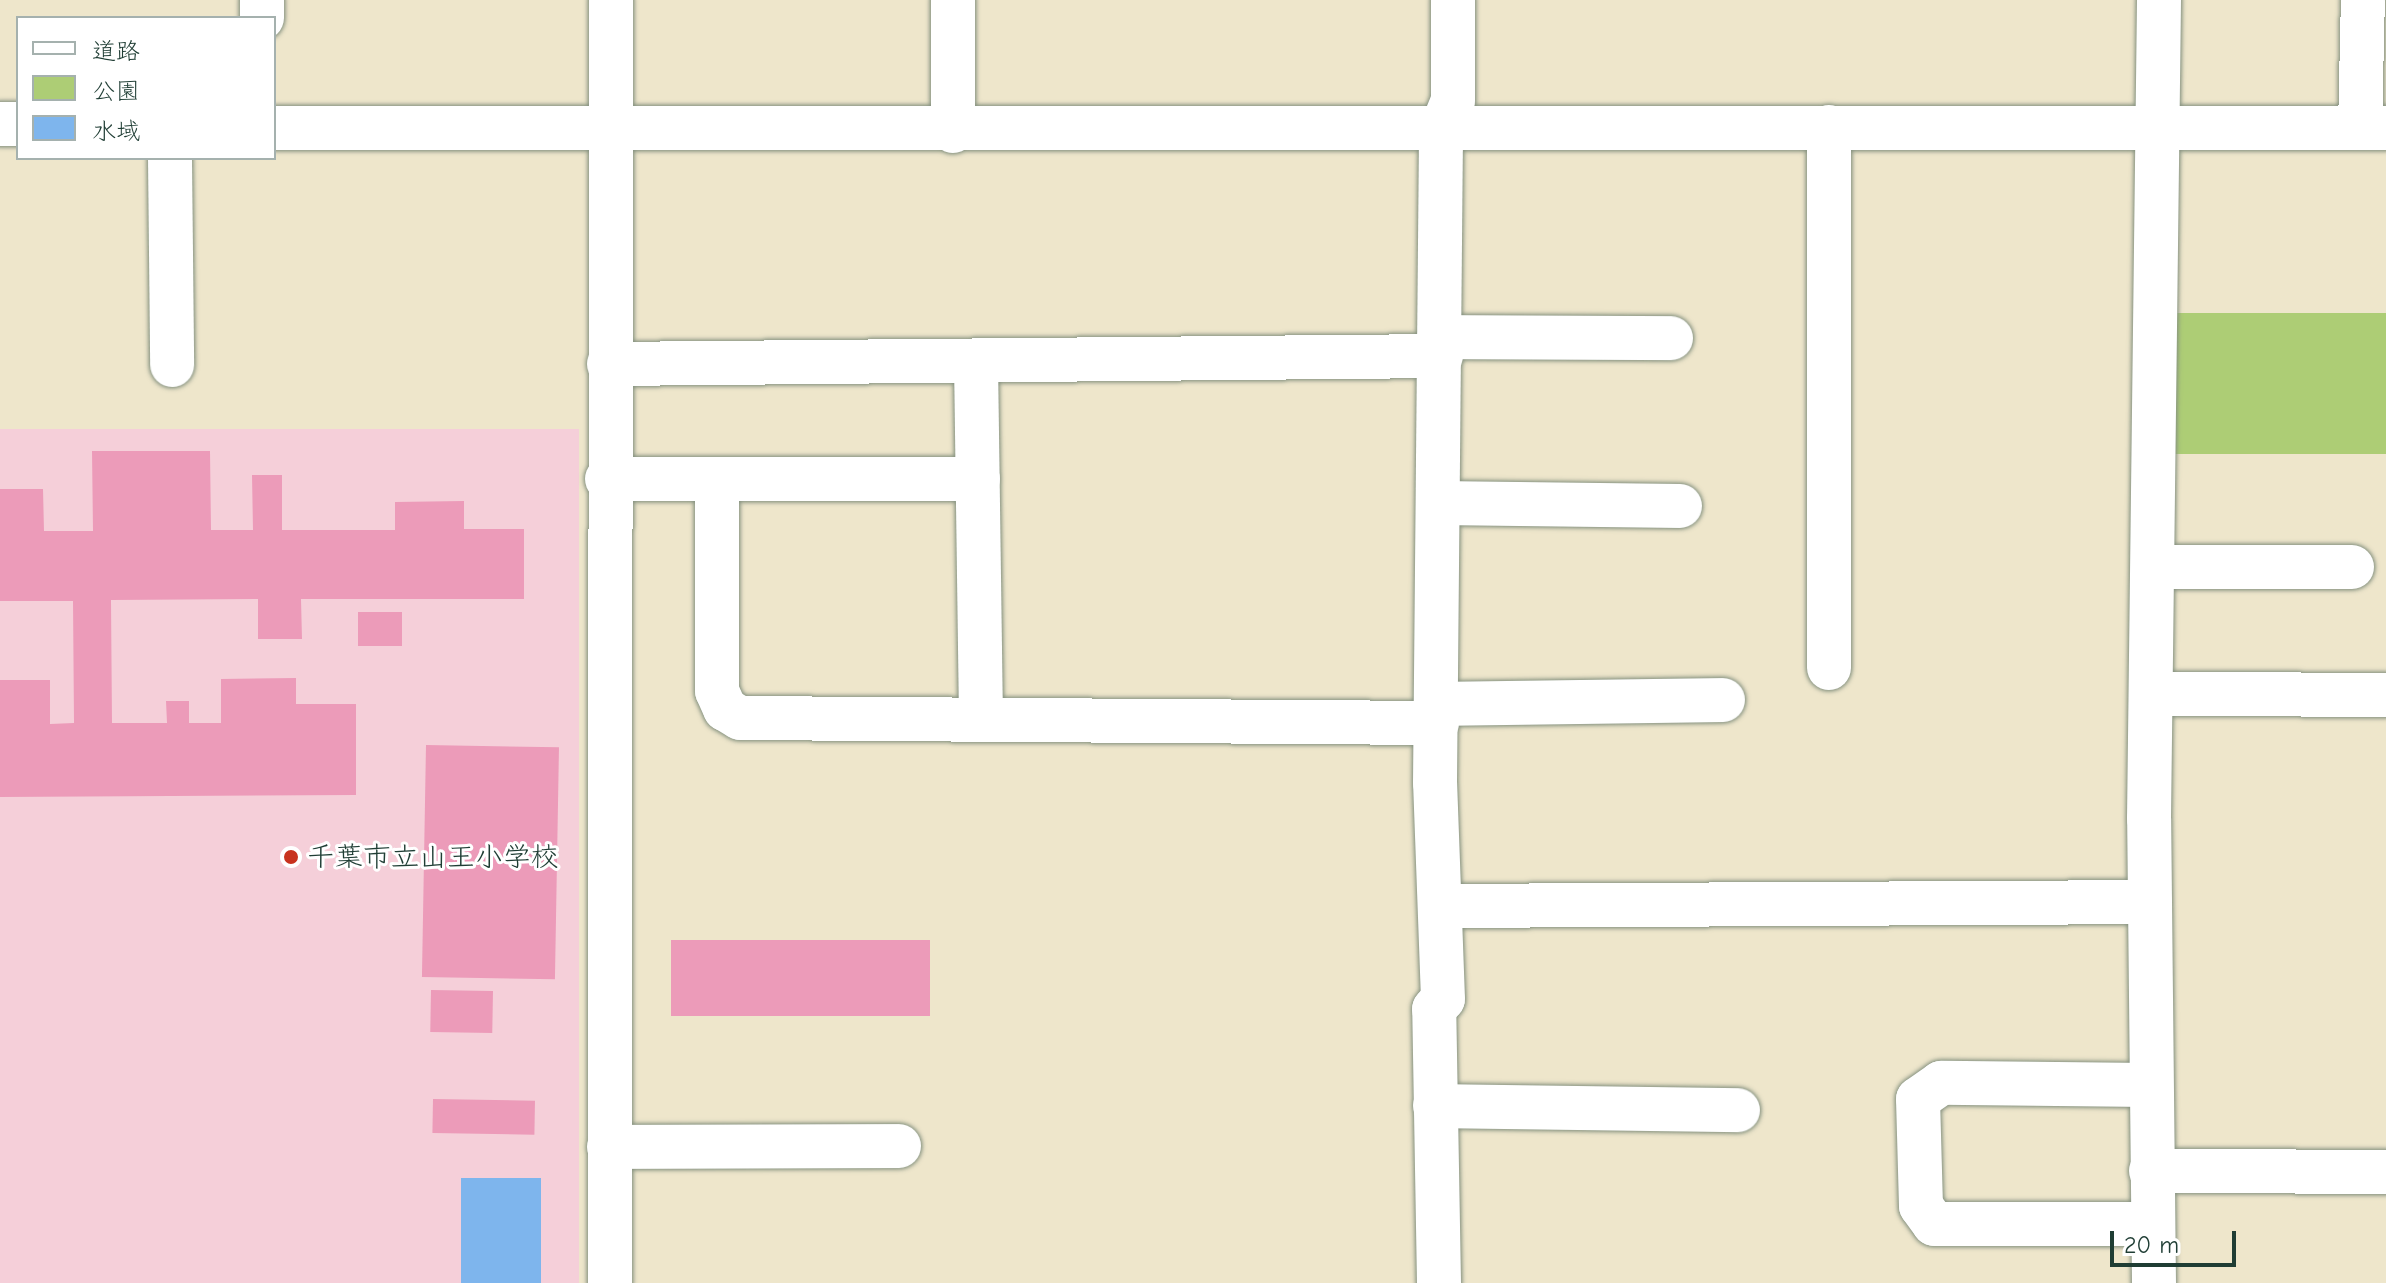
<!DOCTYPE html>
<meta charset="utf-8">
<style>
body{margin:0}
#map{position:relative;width:2386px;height:1283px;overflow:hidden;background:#eee6cb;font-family:"Comic Neue","Klee One",sans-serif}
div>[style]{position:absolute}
.built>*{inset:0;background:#f5cfd9;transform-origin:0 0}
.green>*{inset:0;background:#adcd75;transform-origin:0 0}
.water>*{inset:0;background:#7eb5ed;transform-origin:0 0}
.building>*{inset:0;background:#ec9bb9;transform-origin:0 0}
.roads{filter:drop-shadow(0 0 2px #869280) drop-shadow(0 0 2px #869280)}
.minor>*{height:44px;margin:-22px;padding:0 22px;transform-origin:22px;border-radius:22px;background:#fff}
.dots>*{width:22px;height:22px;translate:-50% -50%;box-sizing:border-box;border:4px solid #fff;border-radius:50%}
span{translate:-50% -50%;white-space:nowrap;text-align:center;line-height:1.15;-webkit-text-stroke:6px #fff;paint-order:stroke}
.poi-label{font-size:28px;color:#1f3d34}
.left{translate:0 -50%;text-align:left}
.legend{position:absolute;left:16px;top:16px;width:260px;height:144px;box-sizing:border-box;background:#fff;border:2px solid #a5b1ae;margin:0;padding:10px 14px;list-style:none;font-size:24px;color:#1f3d34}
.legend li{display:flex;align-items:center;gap:16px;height:40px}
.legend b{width:40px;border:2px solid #a5b1ae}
.scale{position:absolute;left:2110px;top:1231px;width:126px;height:36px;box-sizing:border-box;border:4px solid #1f3d34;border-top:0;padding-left:10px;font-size:24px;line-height:28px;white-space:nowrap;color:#1f3d34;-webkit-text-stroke:6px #fff;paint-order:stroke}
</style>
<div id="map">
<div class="built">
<i style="left:579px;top:429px;width:854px;height:579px;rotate:90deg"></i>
</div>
<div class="green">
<i style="left:2166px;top:313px;width:220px;height:141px"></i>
</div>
<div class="water">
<i style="left:461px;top:1178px;width:80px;height:105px"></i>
</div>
<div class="building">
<i style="clip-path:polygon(92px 451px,210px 451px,211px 530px,253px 530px,252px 475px,282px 475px,282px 530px,395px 530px,395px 502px,464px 501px,464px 529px,524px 529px,524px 599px,301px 599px,302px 639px,258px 639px,258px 599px,111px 600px,112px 723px,167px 723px,166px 701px,189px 701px,189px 723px,221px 723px,221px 679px,296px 678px,296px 704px,356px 704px,356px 795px,0 797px,0 680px,50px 680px,50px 724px,74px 723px,73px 601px,0 601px,0 489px,43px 489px,44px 531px,93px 531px)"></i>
<i style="left:358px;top:612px;width:44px;height:34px"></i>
<i style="left:426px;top:745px;width:133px;height:232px;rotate:1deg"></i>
<i style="left:930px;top:940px;width:76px;height:259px;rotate:90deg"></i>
<i style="left:431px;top:990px;width:62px;height:42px;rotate:1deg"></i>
<i style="left:433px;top:1099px;width:102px;height:34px;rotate:1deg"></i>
</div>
<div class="roads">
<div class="minor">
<i style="left:262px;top:0;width:18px;rotate:90deg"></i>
<i style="left:0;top:124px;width:18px"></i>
<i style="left:274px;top:128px;width:2112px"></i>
<i style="left:2360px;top:128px;width:128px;rotate:-88.7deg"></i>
<i style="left:953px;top:131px;width:131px;rotate:-90deg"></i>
<i style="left:170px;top:158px;width:207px;rotate:89.4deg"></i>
<i style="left:1442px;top:337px;width:229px;rotate:0.3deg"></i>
<i style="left:976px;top:361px;width:358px;rotate:89.2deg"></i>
<i style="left:609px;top:364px;width:832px;rotate:-0.55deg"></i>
<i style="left:607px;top:479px;width:371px"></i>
<i style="left:717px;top:480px;width:211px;rotate:90deg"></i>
<i style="left:717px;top:691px;width:20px;rotate:66deg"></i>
<i style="left:725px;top:709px;width:17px;rotate:31deg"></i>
<i style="left:740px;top:718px;width:697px;rotate:0.41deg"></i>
<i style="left:1439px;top:503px;width:241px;rotate:0.7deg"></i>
<i style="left:2155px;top:567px;width:197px"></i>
<i style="left:1829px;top:668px;width:541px;rotate:-90deg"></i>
<i style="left:2155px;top:694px;width:231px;rotate:0.2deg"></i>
<i style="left:1437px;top:704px;width:286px;rotate:-0.8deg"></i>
<i style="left:1442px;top:906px;width:708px;rotate:-0.32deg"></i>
<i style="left:2149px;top:1085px;width:208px;rotate:-179.4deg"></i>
<i style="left:1941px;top:1083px;width:28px;rotate:145deg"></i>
<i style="left:1918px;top:1099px;width:107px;rotate:88.4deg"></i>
<i style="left:1921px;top:1206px;width:22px;rotate:54deg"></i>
<i style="left:1934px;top:1224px;width:217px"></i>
<i style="left:1435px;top:1106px;width:303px;rotate:0.8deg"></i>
<i style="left:609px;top:1147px;width:290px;rotate:-0.2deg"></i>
<i style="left:2151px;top:1171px;width:235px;rotate:0.2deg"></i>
<i style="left:610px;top:1283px;width:1283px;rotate:-89.96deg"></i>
<i style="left:1439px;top:1283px;width:274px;rotate:-91deg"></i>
<i style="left:1434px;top:1009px;width:13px;rotate:-48deg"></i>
<i style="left:1443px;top:999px;width:216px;rotate:-92.1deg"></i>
<i style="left:1435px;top:783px;width:653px;rotate:-89.47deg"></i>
<i style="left:1441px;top:130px;width:31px;rotate:-68deg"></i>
<i style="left:1453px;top:101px;width:101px;rotate:-90deg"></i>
<i style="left:2154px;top:1283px;width:464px;rotate:-90.6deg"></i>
<i style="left:2149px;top:819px;width:819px;rotate:-89.3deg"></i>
</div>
</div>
<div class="dots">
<i style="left:291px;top:857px;background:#c8321e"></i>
</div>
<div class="poi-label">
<span class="left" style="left:307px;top:857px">千葉市立山王小学校</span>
</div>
<ul class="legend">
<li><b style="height:10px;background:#fff"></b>道路</li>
<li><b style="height:22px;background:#adcd75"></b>公園</li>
<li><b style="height:22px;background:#7eb5ed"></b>水域</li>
</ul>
<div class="scale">20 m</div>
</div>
